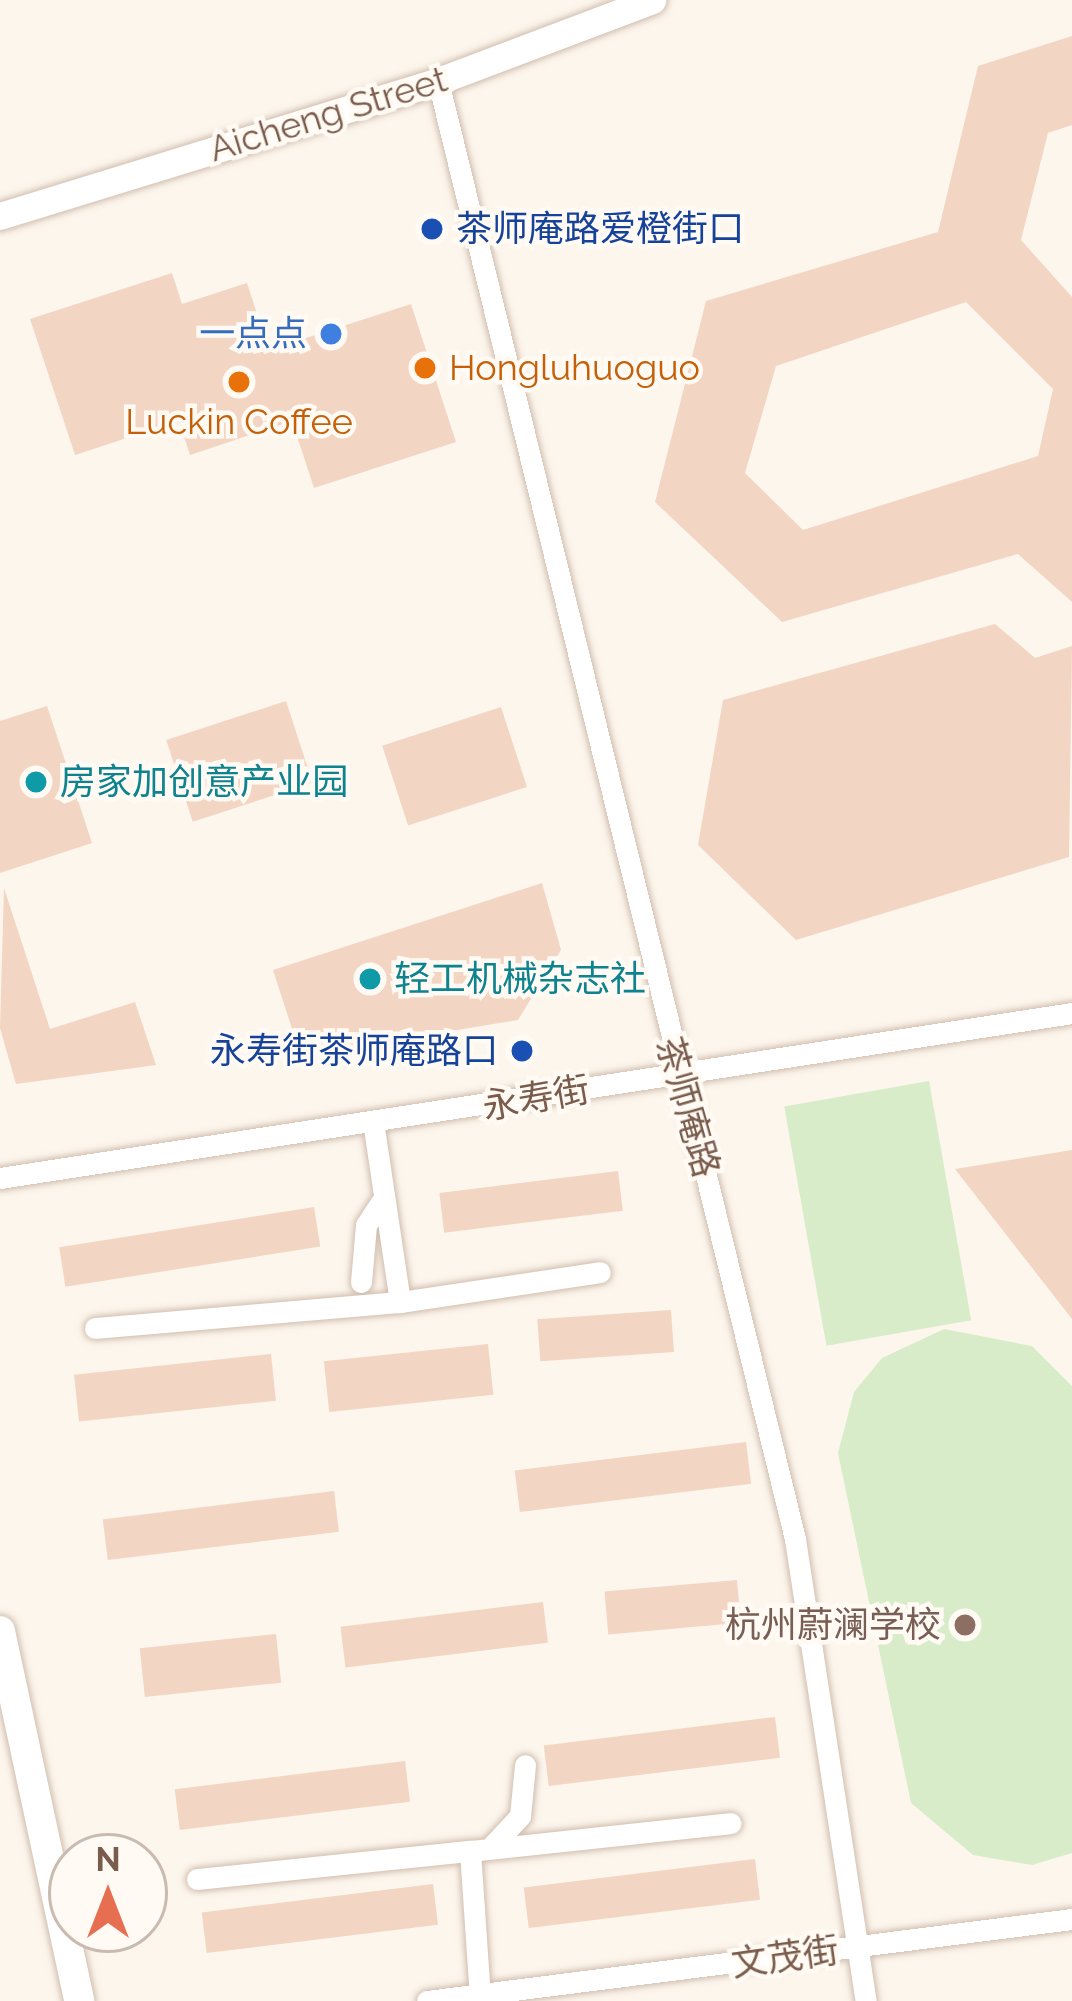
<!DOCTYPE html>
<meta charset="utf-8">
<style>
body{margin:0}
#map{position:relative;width:1072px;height:2001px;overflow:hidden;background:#fdf6ec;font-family:Raleway,"Noto Sans SC",sans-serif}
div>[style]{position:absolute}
.green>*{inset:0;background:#d8ecc9;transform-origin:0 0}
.building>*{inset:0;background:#f3d5c3;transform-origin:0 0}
.roads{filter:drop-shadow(0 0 3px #d1beb0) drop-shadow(0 0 3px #d1beb0)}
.minor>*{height:21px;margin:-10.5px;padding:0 10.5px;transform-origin:10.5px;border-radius:10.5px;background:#fff}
.tertiary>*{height:27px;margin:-13.5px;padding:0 13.5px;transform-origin:13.5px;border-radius:13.5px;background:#fff}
.secondary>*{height:30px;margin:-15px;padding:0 15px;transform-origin:15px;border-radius:15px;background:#fff}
.dots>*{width:33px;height:33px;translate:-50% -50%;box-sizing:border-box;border:6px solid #fffaf3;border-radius:50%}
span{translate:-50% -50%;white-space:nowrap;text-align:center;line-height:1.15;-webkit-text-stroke:9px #fffaf3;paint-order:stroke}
.street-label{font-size:36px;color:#7a5c4d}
.transit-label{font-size:36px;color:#164399}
.left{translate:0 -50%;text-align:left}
.right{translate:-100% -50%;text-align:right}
.shop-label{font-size:36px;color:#366cbe}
.food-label{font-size:36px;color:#c56008}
.culture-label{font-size:36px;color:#0d838f}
.education-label{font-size:36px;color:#785e54}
.north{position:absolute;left:48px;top:1833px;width:120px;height:120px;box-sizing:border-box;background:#fffaf3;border:3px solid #cabbb1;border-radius:50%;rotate:0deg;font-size:33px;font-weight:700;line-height:48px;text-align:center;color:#7a5c4d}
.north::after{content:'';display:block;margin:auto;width:42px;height:54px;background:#e76f51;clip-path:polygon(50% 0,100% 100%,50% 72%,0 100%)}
</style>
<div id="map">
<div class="green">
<i style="left:929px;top:1081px;width:243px;height:147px;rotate:80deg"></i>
<i style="clip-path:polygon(944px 1329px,1032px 1346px,1072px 1386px,1072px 1853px,1032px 1865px,973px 1855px,911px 1803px,838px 1453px,854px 1392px,882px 1358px)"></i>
</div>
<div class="building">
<i style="clip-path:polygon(evenodd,1072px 36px,1072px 125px,1048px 133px,1021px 240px,1072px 297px,1072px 602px,1018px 554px,782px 622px,655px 502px,706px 301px,938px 232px,978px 66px,1072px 36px,966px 302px,1053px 389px,1038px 456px,803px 530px,745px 473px,776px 366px,966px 302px)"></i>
<i style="clip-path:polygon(172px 273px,182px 304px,247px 283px,269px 350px,411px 304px,456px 442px,314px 488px,292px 421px,190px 455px,179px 421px,75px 455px,30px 319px)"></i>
<i style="clip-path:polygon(995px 624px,1035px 658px,1072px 646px,1069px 857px,796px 940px,698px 845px,723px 700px)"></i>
<i style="left:286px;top:701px;width:86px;height:126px;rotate:72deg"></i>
<i style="clip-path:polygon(47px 706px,92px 843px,0 873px,0 721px)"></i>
<i style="left:501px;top:707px;width:84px;height:125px;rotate:72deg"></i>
<i style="clip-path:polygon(542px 883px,561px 950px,518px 1020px,318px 1053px,313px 1039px,297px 1044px,273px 970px)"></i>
<i style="clip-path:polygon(4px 888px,50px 1029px,135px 1002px,156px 1065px,16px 1084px,0 1028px)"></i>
<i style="clip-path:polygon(1072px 1150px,1072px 1319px,955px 1169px)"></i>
<i style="left:618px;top:1171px;width:40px;height:180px;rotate:83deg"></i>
<i style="left:314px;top:1207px;width:40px;height:258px;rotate:81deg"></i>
<i style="left:671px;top:1310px;width:42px;height:134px;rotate:86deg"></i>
<i style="left:488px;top:1344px;width:51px;height:165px;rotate:84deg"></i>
<i style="left:271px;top:1354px;width:47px;height:198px;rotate:84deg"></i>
<i style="left:746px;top:1442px;width:42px;height:233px;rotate:83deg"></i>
<i style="left:334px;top:1491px;width:41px;height:233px;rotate:83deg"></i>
<i style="left:737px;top:1580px;width:43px;height:133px;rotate:85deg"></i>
<i style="left:543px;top:1602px;width:41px;height:204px;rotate:83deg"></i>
<i style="left:276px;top:1634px;width:49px;height:137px;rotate:84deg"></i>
<i style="left:775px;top:1717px;width:41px;height:233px;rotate:83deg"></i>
<i style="left:405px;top:1761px;width:41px;height:232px;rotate:83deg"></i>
<i style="left:755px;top:1859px;width:41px;height:233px;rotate:83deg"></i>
<i style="left:433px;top:1884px;width:41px;height:233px;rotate:83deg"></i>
</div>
<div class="roads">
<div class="minor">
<i style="left:438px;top:81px;width:1501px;rotate:76.24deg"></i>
<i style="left:795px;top:1539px;width:467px;rotate:81.3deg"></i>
<i style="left:0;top:1178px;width:1085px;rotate:-8.75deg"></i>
<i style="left:361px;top:1282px;width:57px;rotate:-85deg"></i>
<i style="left:366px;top:1225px;width:27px;rotate:-57deg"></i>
<i style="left:400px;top:1302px;width:202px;rotate:-8.5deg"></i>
<i style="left:95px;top:1328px;width:306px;rotate:-4.9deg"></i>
<i style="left:400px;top:1302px;width:177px;rotate:-98.5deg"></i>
<i style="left:493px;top:1845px;width:40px;rotate:-47deg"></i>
<i style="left:520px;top:1816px;width:51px;rotate:-84.4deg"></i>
<i style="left:470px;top:1851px;width:262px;rotate:-6.1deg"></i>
<i style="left:197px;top:1879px;width:274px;rotate:-5.9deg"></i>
<i style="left:470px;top:1851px;width:145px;rotate:86.1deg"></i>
<i style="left:427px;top:2001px;width:650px;rotate:-7.25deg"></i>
</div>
<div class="tertiary">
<i style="left:0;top:216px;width:458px;rotate:-17.1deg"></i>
<i style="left:438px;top:81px;width:229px;rotate:-20.7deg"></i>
</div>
<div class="secondary">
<i style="left:0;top:1631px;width:378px;rotate:77.9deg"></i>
</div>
</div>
<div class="dots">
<i style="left:432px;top:229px;background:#1a4fb4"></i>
<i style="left:331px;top:334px;background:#3f7fe0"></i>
<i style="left:425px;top:368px;background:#e8710a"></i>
<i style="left:239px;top:382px;background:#e8710a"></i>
<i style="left:36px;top:782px;background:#0f9aa8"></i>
<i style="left:370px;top:979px;background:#0f9aa8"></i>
<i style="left:522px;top:1051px;background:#1a4fb4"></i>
<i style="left:965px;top:1625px;background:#8d6e63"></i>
</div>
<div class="street-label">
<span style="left:328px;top:114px;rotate:-17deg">Aicheng Street</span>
<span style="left:536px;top:1098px;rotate:-10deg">永寿街</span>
<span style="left:688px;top:1107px;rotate:74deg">茶师庵路</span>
<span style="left:785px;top:1957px;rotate:-8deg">文茂街</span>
</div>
<div class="transit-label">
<span class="left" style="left:456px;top:229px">茶师庵路爱橙街口</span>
<span class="right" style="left:498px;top:1051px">永寿街茶师庵路口</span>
</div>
<div class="shop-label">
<span class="right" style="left:307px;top:334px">一点点</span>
</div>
<div class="food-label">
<span class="left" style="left:449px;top:368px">Hongluhuoguo</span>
<span style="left:239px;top:422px">Luckin Coffee</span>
</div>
<div class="culture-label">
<span class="left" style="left:60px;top:782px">房家加创意产业园</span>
<span class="left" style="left:394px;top:979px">轻工机械杂志社</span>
</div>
<div class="education-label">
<span class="right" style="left:941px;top:1625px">杭州蔚澜学校</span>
</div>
<div class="north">N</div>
</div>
